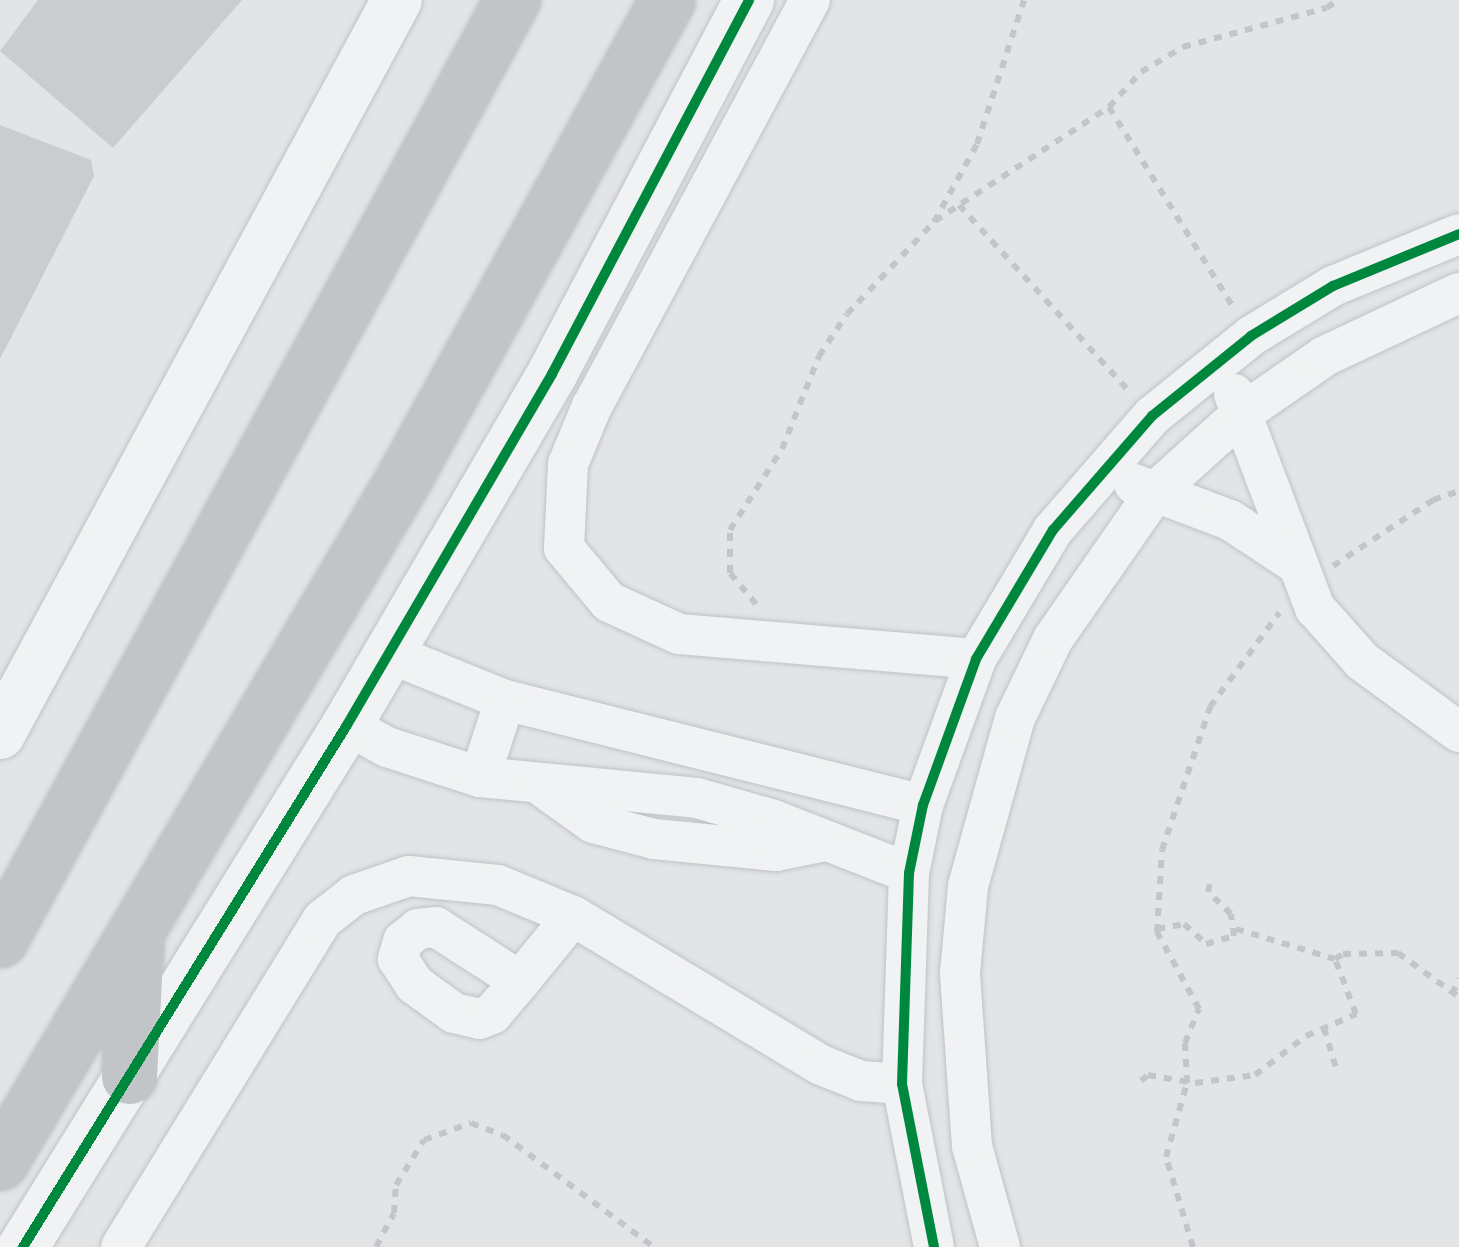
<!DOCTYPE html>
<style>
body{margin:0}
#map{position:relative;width:1459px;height:1247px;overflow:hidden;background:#e2e4e6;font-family:"Asap Condensed",sans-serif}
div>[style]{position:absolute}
.building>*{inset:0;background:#caccce}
.path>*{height:6px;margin-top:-3px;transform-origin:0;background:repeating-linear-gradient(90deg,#c3c5c9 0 8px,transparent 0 16px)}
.roads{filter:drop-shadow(0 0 2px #c0c2c4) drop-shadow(0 0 2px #c0c2c4)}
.minor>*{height:40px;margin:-20px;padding:0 20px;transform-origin:20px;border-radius:20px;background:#f0f2f3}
.tertiary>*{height:50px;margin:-25px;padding:0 25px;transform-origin:25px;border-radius:25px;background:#f0f2f3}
.secondary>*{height:55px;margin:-27.5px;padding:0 27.5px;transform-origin:27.5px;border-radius:27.5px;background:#c2c5c8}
.cycleway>*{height:10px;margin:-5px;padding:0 5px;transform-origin:5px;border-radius:5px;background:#00873e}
span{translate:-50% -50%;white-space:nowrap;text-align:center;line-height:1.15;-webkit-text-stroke:8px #eff2f6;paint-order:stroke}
</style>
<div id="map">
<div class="building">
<i style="clip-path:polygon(38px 0,242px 0,113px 148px,0 51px)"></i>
<i style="clip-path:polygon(0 125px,91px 160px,94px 176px,0 359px)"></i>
</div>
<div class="path">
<i style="left:1109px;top:107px;width:233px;rotate:58.2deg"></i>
<i style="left:959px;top:205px;width:253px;rotate:47.6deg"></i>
<i style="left:935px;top:221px;width:208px;rotate:-33.2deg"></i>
<i style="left:1109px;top:107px;width:47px;rotate:-47.6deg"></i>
<i style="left:1141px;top:72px;width:49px;rotate:-30.8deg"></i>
<i style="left:1183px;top:47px;width:149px;rotate:-15.2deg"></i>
<i style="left:1327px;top:8px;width:13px;rotate:-39deg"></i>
<i style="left:1333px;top:566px;width:120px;rotate:-33.4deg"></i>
<i style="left:1433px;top:500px;width:28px;rotate:-19deg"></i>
<i style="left:756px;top:604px;width:40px;rotate:-130deg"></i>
<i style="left:730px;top:573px;width:43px;rotate:-90deg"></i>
<i style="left:730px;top:530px;width:96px;rotate:-57.3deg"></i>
<i style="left:782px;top:449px;width:100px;rotate:-68.3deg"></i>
<i style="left:819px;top:356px;width:50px;rotate:-56.3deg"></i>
<i style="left:847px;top:314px;width:127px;rotate:-46.6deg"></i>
<i style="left:934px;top:222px;width:89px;rotate:-61.1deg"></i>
<i style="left:977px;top:144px;width:151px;rotate:-71.9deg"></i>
<i style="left:1157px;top:929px;width:27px;rotate:-10deg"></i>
<i style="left:1184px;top:924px;width:30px;rotate:42deg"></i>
<i style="left:1206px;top:944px;width:29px;rotate:-16deg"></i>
<i style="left:1234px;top:936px;width:22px;rotate:-98deg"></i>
<i style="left:1231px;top:914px;width:32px;rotate:-136deg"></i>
<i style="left:1208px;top:892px;width:13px;rotate:-77deg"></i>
<i style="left:1236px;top:929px;width:103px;rotate:16.9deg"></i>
<i style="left:1452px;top:994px;width:17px;rotate:-65deg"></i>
<i style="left:1324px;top:1028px;width:45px;rotate:73.2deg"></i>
<i style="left:1141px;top:1081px;width:9px;rotate:-41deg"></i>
<i style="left:1148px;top:1075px;width:48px;rotate:9.7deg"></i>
<i style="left:1195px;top:1083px;width:61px;rotate:-7.6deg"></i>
<i style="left:1255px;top:1075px;width:64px;rotate:-37.4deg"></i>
<i style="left:1306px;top:1036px;width:55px;rotate:-23.7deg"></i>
<i style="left:1356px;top:1014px;width:59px;rotate:-110.9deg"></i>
<i style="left:1335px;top:959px;width:9px;rotate:-32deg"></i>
<i style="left:1343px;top:954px;width:55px;rotate:-1deg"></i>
<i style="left:1398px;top:953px;width:75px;rotate:35.8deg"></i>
<i style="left:376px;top:1247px;width:38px;rotate:-62deg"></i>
<i style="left:394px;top:1213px;width:28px;rotate:-86deg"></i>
<i style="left:396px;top:1185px;width:53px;rotate:-58.1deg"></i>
<i style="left:424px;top:1140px;width:50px;rotate:-19.9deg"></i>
<i style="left:471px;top:1123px;width:34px;rotate:21deg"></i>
<i style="left:503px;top:1135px;width:188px;rotate:36.6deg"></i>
<i style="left:1193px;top:1247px;width:94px;rotate:-106.7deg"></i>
<i style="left:1166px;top:1157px;width:77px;rotate:-74.2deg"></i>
<i style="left:1187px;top:1083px;width:40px;rotate:-92.9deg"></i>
<i style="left:1185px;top:1043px;width:37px;rotate:-68deg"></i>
<i style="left:1199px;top:1009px;width:88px;rotate:-118.6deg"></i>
<i style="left:1157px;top:932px;width:82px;rotate:-86.5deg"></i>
<i style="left:1162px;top:850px;width:151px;rotate:-71.4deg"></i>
<i style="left:1210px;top:707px;width:117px;rotate:-53.7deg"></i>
</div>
<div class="roads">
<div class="minor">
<i style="left:810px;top:0;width:461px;rotate:118.2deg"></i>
<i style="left:592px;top:406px;width:63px;rotate:112.5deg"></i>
<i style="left:568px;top:464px;width:84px;rotate:92.7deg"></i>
<i style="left:564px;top:548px;width:70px;rotate:50.2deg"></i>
<i style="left:609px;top:602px;width:77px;rotate:24.6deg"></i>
<i style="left:679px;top:634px;width:298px;rotate:4.8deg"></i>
<i style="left:1234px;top:394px;width:229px;rotate:69.3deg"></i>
<i style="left:1315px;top:608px;width:71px;rotate:48.4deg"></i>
<i style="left:1362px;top:661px;width:120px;rotate:36.2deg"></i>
<i style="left:1134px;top:484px;width:103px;rotate:20.6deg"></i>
<i style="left:1230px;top:520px;width:78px;rotate:33.5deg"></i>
<i style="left:389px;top:653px;width:125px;rotate:22.1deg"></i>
<i style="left:505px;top:700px;width:431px;rotate:14.1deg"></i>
<i style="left:347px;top:725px;width:46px;rotate:28.8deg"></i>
<i style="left:387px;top:747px;width:98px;rotate:17.9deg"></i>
<i style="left:480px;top:777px;width:218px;rotate:5.5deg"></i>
<i style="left:697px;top:798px;width:80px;rotate:15.9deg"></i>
<i style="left:774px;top:820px;width:145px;rotate:21.4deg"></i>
<i style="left:480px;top:777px;width:81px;rotate:-72deg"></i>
<i style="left:540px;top:785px;width:65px;rotate:35.6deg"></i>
<i style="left:593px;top:823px;width:63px;rotate:14.7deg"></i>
<i style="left:654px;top:839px;width:123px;rotate:5.6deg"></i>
<i style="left:776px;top:851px;width:46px;rotate:-11.3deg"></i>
<i style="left:520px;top:981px;width:100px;rotate:-147.3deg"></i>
<i style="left:436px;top:927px;width:18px;rotate:174deg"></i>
<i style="left:418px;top:929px;width:19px;rotate:141deg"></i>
<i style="left:403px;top:941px;width:19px;rotate:106deg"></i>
<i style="left:398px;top:959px;width:30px;rotate:57deg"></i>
<i style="left:414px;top:984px;width:49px;rotate:35.9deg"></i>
<i style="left:454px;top:1013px;width:26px;rotate:13deg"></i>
<i style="left:479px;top:1019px;width:14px;rotate:-21deg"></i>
<i style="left:492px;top:1014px;width:43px;rotate:-49.7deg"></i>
<i style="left:520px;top:981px;width:84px;rotate:-50.8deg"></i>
<i style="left:121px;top:1247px;width:384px;rotate:-58.4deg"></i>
<i style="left:322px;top:920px;width:41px;rotate:-38deg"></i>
<i style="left:354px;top:895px;width:58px;rotate:-19.1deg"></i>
<i style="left:409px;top:876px;width:89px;rotate:5.8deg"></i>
<i style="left:498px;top:885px;width:81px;rotate:22.5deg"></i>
<i style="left:573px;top:916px;width:289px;rotate:31deg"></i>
<i style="left:821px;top:1065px;width:43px;rotate:21.8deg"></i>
<i style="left:861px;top:1081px;width:41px;rotate:4.2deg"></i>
<i style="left:934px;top:1247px;width:166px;rotate:-101.1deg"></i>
<i style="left:902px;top:1084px;width:211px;rotate:-88.1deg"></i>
<i style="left:909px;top:873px;width:69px;rotate:-78.4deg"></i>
<i style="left:923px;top:805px;width:155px;rotate:-70deg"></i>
<i style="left:976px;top:659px;width:150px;rotate:-59.2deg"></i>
<i style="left:1053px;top:530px;width:151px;rotate:-49deg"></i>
<i style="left:1152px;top:416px;width:127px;rotate:-38.9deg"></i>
<i style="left:1251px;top:336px;width:96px;rotate:-31.4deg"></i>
<i style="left:1333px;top:286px;width:136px;rotate:-22.4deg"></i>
<i style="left:1000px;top:1247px;width:105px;rotate:-105.5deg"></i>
<i style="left:972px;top:1146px;width:173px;rotate:-94deg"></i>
<i style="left:960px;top:973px;width:87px;rotate:-84.7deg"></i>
<i style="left:968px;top:886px;width:174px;rotate:-74.4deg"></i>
<i style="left:1015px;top:718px;width:88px;rotate:-64.3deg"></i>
<i style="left:1053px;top:639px;width:179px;rotate:-55.2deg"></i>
<i style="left:1155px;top:492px;width:120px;rotate:-42deg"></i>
<i style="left:1244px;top:412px;width:98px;rotate:-34.7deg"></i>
<i style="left:1325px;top:356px;width:148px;rotate:-25.2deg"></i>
</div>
<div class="tertiary">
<i style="left:0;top:734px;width:834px;rotate:-61.59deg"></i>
<i style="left:23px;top:1247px;width:614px;rotate:-58.17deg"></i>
<i style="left:347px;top:725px;width:406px;rotate:-59.7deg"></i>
<i style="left:552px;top:374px;width:423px;rotate:-62.2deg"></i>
</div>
<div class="secondary">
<i style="left:0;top:939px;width:1070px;rotate:-61.4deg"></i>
<i style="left:129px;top:1076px;width:137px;rotate:-87.1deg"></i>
<i style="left:0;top:1162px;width:797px;rotate:-59.44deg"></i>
<i style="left:405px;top:476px;width:543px;rotate:-61.17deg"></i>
</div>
</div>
<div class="cycleway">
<i style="left:23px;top:1247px;width:614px;rotate:-58.17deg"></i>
<i style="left:347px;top:725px;width:406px;rotate:-59.7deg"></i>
<i style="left:552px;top:374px;width:423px;rotate:-62.2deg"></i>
<i style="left:934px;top:1247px;width:166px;rotate:-101.1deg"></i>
<i style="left:902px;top:1084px;width:211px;rotate:-88.1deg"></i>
<i style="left:909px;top:873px;width:69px;rotate:-78.4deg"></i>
<i style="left:923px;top:805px;width:155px;rotate:-70deg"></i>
<i style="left:976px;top:659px;width:150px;rotate:-59.2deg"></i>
<i style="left:1053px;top:530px;width:151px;rotate:-49deg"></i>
<i style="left:1152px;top:416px;width:127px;rotate:-38.9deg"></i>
<i style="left:1251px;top:336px;width:96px;rotate:-31.4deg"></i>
<i style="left:1333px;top:286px;width:136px;rotate:-22.4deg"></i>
</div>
</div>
